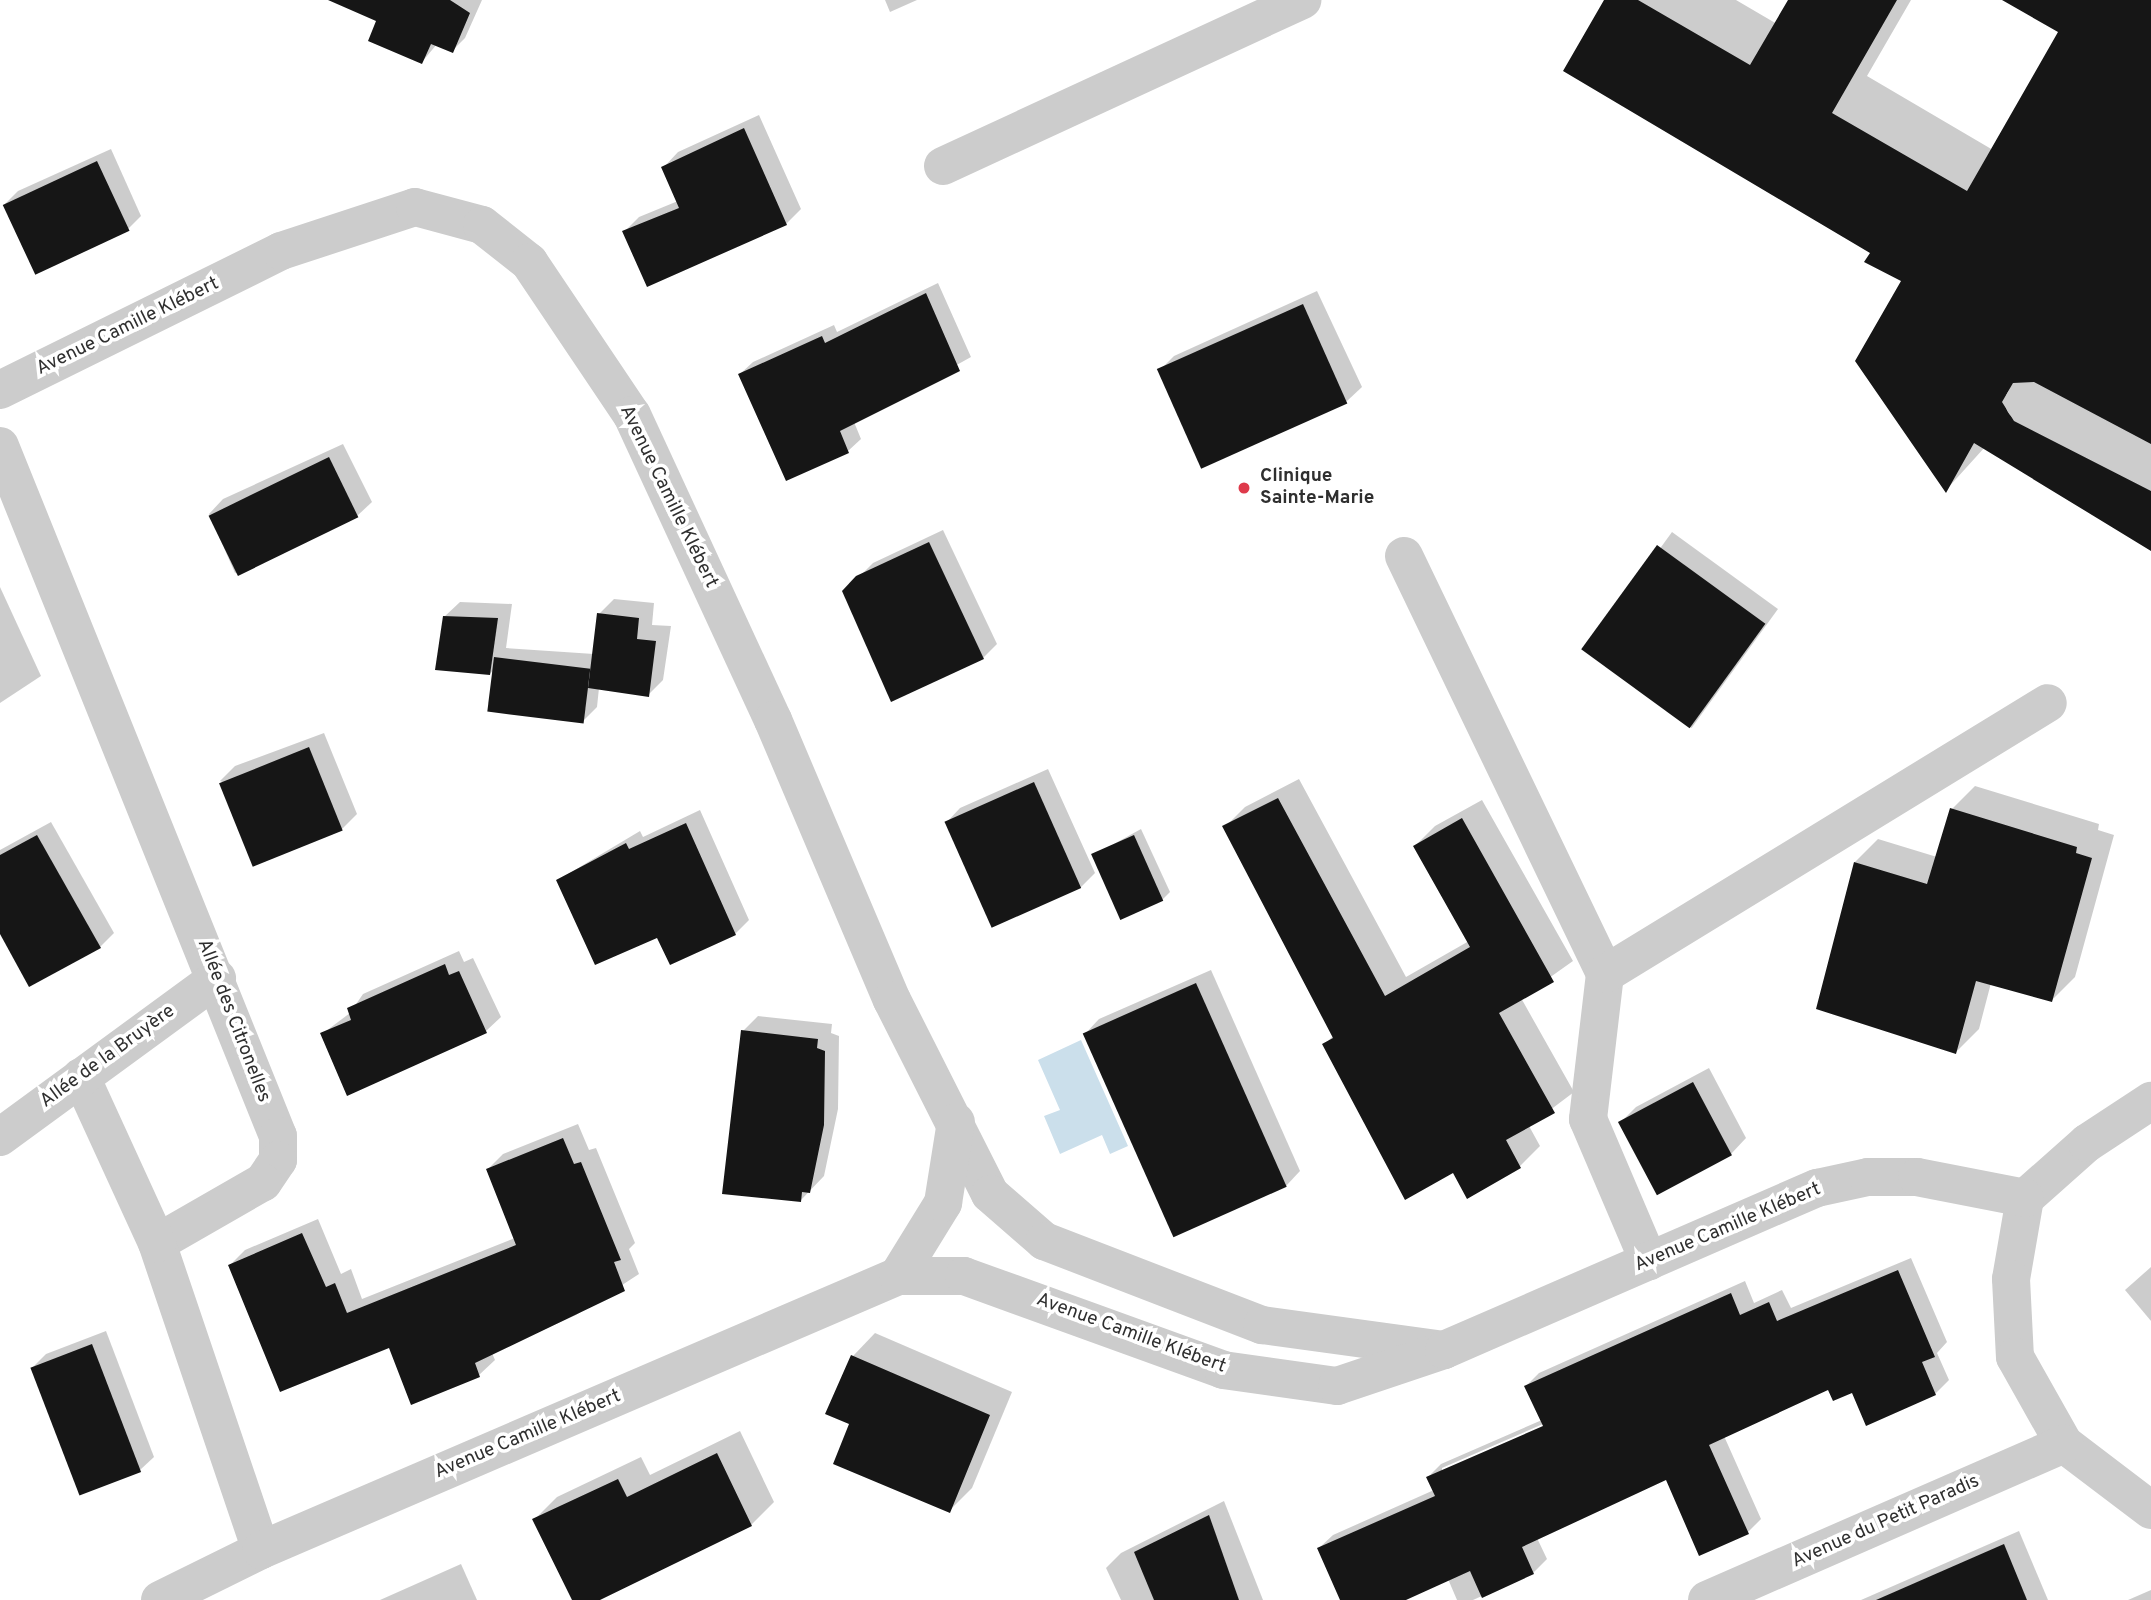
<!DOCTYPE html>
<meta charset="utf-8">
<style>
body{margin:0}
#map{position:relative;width:2151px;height:1600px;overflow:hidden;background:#fff;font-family:Overpass,sans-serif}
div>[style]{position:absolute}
.water>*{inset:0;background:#cbdfeb}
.shadow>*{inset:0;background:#0003;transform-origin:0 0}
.building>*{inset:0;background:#161616;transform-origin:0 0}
.minor>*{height:38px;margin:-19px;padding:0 19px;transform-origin:19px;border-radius:19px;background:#ccc}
.dots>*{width:19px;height:19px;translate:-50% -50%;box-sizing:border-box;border:4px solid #fff;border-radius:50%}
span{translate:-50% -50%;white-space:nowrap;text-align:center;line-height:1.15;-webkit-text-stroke:7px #fff;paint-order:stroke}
.street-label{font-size:19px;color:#2f2f2f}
.poi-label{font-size:19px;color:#2f2f2f;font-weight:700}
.left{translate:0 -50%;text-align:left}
</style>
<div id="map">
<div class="water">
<i style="clip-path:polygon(1081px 1040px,1128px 1146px,1110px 1154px,1102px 1135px,1060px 1154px,1044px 1116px,1060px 1110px,1038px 1060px)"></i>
</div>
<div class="shadow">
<i style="clip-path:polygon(388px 0,482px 0,465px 38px,452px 51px,437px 44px,422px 62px)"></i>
<i style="clip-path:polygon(885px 0,917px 0,890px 12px)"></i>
<i style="clip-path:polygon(1606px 0,1736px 0,1777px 24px,1791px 0,1911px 0,1867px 76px,1993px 150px,2061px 32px,2006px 0,2151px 0,2151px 548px,1985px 447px,1946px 490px,1903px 281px)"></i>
<i style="clip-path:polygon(759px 115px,801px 209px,786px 224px,648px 285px,624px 232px,639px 217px,678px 201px,664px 167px,678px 152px)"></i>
<i style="clip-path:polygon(111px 149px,141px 216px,128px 229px,4px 205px,18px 191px)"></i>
<i style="clip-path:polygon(938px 283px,971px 357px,854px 422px,861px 439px,848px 451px,787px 479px,740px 374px,753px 362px,834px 325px,837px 332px)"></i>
<i style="clip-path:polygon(1317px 291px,1362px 387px,1347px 401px,1204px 466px,1159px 371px,1174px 356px)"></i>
<i style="clip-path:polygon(343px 444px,372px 502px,357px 516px,235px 573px,209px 514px,223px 499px)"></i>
<i style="clip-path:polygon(943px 530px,997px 644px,983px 658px,844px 592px,873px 563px)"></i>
<i style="left:1672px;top:532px;width:131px;height:147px;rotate:36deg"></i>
<i style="clip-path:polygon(0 587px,41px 676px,0 703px)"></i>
<i style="clip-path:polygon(614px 599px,654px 603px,652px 625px,671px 626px,663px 680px,648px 695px,599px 688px,597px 707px,583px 721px,494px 669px,490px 674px,444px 617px,460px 602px,512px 604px,506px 648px,594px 654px,599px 614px)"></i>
<i style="clip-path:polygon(324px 733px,357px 814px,342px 829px,220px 781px,235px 766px)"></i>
<i style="clip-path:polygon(1048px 769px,1095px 873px,1081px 887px,970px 858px,963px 862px,946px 823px,960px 808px)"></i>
<i style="clip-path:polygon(1299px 779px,1406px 977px,1469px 941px,1415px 846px,1435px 826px,1482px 800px,1573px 961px,1521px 998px,1574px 1092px,1529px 1126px,1540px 1146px,1520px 1166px,1468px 1196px,1453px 1171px,1324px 1045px,1334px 1035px,1225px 827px,1245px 807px)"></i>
<i style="clip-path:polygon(1975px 786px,2099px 824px,2098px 830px,2114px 835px,2075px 977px,2052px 1000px,1991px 983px,1979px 1029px,1956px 1052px,1855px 862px,1878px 839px,1937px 857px,1952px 809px)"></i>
<i style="clip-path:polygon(700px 810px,749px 920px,735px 934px,657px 935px,558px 880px,640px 831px,643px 837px)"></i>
<i style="clip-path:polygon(51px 822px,114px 933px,100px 947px,0 930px,0 850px)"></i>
<i style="clip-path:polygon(1141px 829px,1170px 892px,1162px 900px,1094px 855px)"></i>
<i style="clip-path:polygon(459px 951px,464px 962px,473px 958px,501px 1017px,486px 1031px,347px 1093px,322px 1034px,350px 1013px,363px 994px)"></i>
<i style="clip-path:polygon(1211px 970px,1300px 1171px,1286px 1186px,1085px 1034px,1099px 1019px)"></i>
<i style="clip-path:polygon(758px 1016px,832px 1024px,831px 1033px,839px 1036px,838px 1109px,824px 1176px,801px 1200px,743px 1031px)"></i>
<i style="clip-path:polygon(1709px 1068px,1746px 1138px,1731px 1154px,1620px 1123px,1636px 1107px)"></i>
<i style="clip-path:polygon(578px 1124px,589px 1150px,596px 1148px,635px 1243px,629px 1249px,639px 1274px,576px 1315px,492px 1353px,495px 1360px,479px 1375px,412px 1402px,390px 1346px,230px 1265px,245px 1250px,318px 1219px,341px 1274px,351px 1269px,362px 1299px,515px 1238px,488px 1169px,503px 1154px)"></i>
<i style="clip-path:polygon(evenodd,1911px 1258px,1947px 1342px,1937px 1353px,1949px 1380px,1935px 1394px,1829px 1388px,1724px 1436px,1761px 1519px,1748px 1532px,1667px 1477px,1537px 1538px,1547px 1559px,1533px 1573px,1473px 1600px,1457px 1600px,1448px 1579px,1402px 1600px,1342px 1600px,1319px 1548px,1333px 1535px,1434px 1490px,1428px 1477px,1441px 1464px,1542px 1420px,1526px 1386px,1539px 1373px,1745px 1281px,1754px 1303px,1782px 1290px,1791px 1308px,1911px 1258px,1550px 1421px,1552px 1424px,1442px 1472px,1442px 1468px,1550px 1421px)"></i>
<i style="clip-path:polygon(2151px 1267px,2151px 1321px,2125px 1290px)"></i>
<i style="clip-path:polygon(106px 1331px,154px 1457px,140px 1470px,32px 1368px,46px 1354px)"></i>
<i style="clip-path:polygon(875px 1333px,1012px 1392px,972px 1488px,949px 1511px,851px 1423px,853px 1356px)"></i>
<i style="clip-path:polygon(740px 1431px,774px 1502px,751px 1525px,596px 1600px,573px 1600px,534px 1520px,557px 1497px,641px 1457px,650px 1475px)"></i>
<i style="clip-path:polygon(1224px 1501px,1263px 1600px,1121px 1600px,1106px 1568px,1121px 1553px)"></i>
<i style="clip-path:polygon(2019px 1531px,2048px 1600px,1861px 1600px)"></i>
<i style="clip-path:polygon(461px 1564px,477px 1600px,380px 1600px)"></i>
<i style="clip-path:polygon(2151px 1590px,2151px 1600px,2128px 1600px)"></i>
</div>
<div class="building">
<i style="clip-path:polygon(328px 0,450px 0,470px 13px,453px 53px,431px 44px,422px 64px,368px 41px,376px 21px)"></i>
<i style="clip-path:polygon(1604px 0,1638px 0,1750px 65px,1788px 0,1897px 0,1832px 113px,1967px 191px,2058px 32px,2002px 0,2151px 0,2151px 444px,2034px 382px,2013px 383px,2002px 402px,2014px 421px,2151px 491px,2151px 551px,1974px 443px,1946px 493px,1855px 361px,1901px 281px,1864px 262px,1870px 253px,1563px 71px)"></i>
<i style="clip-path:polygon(744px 128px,787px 225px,647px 287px,622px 231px,679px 208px,661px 167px)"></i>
<i style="left:97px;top:161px;width:77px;height:104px;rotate:65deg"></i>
<i style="clip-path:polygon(926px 293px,960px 371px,840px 431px,849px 453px,786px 481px,738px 374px,822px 336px,825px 343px)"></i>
<i style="left:1303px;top:304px;width:109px;height:160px;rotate:66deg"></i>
<i style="left:329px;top:457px;width:67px;height:134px;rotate:64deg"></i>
<i style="clip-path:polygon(929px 542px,984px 659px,891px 702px,842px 591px,856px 576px)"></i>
<i style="left:1657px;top:545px;width:134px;height:129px;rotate:36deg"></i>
<i style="clip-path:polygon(597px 613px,639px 618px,637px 639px,656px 641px,649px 697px,588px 688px)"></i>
<i style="clip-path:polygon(443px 616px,498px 618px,490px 675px,435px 670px)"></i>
<i style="left:494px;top:657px;width:97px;height:55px;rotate:7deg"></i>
<i style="left:309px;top:747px;width:90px;height:97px;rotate:68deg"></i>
<i style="left:1034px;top:782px;width:116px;height:98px;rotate:66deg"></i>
<i style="clip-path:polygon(1278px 798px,1385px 996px,1470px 947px,1413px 846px,1462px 818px,1554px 982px,1499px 1013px,1555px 1113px,1506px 1140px,1521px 1168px,1467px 1199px,1453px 1173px,1405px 1200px,1322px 1044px,1333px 1038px,1222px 826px)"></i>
<i style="clip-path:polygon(1950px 808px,2077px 847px,2076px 853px,2092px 858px,2052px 1002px,1976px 981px,1956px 1054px,1816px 1009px,1854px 862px,1927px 884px)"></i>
<i style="clip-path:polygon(686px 823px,736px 935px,670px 965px,657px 938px,595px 965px,556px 880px,626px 843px,629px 849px)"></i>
<i style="clip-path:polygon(37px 835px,101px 948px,29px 987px,0 934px,0 855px)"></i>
<i style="left:1134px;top:835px;width:72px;height:47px;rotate:66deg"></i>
<i style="clip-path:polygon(445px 964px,449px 975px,459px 971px,487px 1033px,347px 1096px,320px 1033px,351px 1020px,347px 1008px)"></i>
<i style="left:1196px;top:983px;width:223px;height:124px;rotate:66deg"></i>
<i style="clip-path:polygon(741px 1030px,818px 1039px,817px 1048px,825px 1051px,824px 1125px,810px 1193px,802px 1192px,801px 1202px,722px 1194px)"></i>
<i style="left:1693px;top:1082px;width:83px;height:85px;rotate:62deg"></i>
<i style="clip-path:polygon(563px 1138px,574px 1164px,581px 1162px,621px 1260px,614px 1262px,625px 1291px,475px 1363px,480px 1377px,411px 1405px,389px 1348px,280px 1392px,228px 1265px,302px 1233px,326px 1287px,335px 1283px,347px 1313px,516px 1245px,486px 1169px)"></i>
<i style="clip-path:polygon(1898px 1270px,1935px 1357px,1922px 1362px,1936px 1395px,1866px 1426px,1852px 1393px,1833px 1401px,1828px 1390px,1709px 1445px,1749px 1534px,1699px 1556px,1666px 1480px,1522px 1547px,1534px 1574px,1482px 1598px,1470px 1571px,1406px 1600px,1340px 1600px,1317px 1548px,1435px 1496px,1426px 1477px,1543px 1426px,1524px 1386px,1731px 1293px,1740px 1315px,1769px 1302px,1777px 1321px)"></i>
<i style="left:92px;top:1344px;width:137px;height:66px;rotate:69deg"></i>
<i style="clip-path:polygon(851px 1355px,990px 1415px,950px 1513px,833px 1464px,849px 1424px,825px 1414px)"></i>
<i style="clip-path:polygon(717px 1453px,752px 1526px,600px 1600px,572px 1600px,532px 1519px,618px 1479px,627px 1497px)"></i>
<i style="clip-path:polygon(1209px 1515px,1239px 1600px,1154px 1600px,1134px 1552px)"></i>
<i style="clip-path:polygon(2004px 1544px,2027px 1600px,1876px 1600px)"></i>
</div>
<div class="minor">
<i style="left:943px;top:166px;width:396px;rotate:-24.8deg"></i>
<i style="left:0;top:390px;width:313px;rotate:-26.3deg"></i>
<i style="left:281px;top:251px;width:141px;rotate:-18.2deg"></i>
<i style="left:415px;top:207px;width:69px;rotate:15deg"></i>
<i style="left:482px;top:225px;width:60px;rotate:38.2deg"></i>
<i style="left:529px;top:262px;width:184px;rotate:56.1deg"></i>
<i style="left:632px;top:415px;width:336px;rotate:65.2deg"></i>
<i style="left:773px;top:720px;width:304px;rotate:67deg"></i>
<i style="left:892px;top:1000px;width:217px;rotate:63.2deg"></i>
<i style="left:990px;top:1194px;width:72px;rotate:41deg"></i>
<i style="left:1044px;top:1241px;width:234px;rotate:21.1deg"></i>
<i style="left:1262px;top:1325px;width:184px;rotate:7.8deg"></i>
<i style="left:2024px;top:402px;width:144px;rotate:27.8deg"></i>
<i style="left:0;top:446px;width:744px;rotate:68.06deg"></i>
<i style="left:278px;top:1136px;width:24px;rotate:90deg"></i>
<i style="left:278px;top:1160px;width:27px;rotate:124deg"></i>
<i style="left:263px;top:1182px;width:122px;rotate:150.1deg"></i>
<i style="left:157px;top:1243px;width:324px;rotate:71.3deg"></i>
<i style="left:1404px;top:556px;width:464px;rotate:64.3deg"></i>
<i style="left:1605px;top:974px;width:146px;rotate:96.7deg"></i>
<i style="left:1588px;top:1119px;width:155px;rotate:66.9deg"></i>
<i style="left:1605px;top:974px;width:519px;rotate:-31.46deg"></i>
<i style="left:81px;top:1077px;width:183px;rotate:65.4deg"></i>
<i style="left:0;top:1137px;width:269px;rotate:-36.2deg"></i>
<i style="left:2025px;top:1198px;width:82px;rotate:99.8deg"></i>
<i style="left:2011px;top:1279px;width:78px;rotate:87.1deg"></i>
<i style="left:2015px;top:1357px;width:100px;rotate:60.6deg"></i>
<i style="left:2064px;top:1444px;width:109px;rotate:37.2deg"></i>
<i style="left:2025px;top:1198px;width:83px;rotate:-41.6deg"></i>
<i style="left:2087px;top:1143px;width:77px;rotate:-33.3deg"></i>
<i style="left:898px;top:1276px;width:86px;rotate:-58.3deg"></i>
<i style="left:943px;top:1203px;width:82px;rotate:-80.9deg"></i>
<i style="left:160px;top:1600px;width:113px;rotate:-26.3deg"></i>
<i style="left:261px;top:1550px;width:693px;rotate:-23.27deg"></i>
<i style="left:898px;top:1276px;width:66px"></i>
<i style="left:964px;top:1276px;width:276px;rotate:19.9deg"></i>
<i style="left:1223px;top:1370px;width:115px;rotate:8deg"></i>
<i style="left:1337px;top:1386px;width:113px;rotate:-18.6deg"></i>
<i style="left:1444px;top:1350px;width:407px;rotate:-23.5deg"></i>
<i style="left:1817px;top:1188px;width:52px;rotate:-12.2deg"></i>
<i style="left:1868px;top:1177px;width:49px"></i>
<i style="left:1917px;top:1177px;width:110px;rotate:11deg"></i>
<i style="left:1707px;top:1600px;width:390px;rotate:-23.6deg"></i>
</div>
<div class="dots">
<i style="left:1244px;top:488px;background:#de3a4b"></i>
</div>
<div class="street-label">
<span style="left:128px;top:327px;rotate:-26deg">Avenue Camille Klébert</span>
<span style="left:668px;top:497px;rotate:64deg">Avenue Camille Klébert</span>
<span style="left:233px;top:1021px;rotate:69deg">Allée des Citronelles</span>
<span style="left:108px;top:1057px;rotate:-36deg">Allée de la Bruyère</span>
<span style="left:1728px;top:1228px;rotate:-23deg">Avenue Camille Klébert</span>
<span style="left:1131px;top:1334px;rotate:20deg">Avenue Camille Klébert</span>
<span style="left:528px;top:1435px;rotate:-23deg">Avenue Camille Klébert</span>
<span style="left:1886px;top:1522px;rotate:-24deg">Avenue du Petit Paradis</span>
</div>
<div class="poi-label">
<span class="left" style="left:1260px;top:488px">Clinique<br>Sainte-Marie</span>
</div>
</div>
